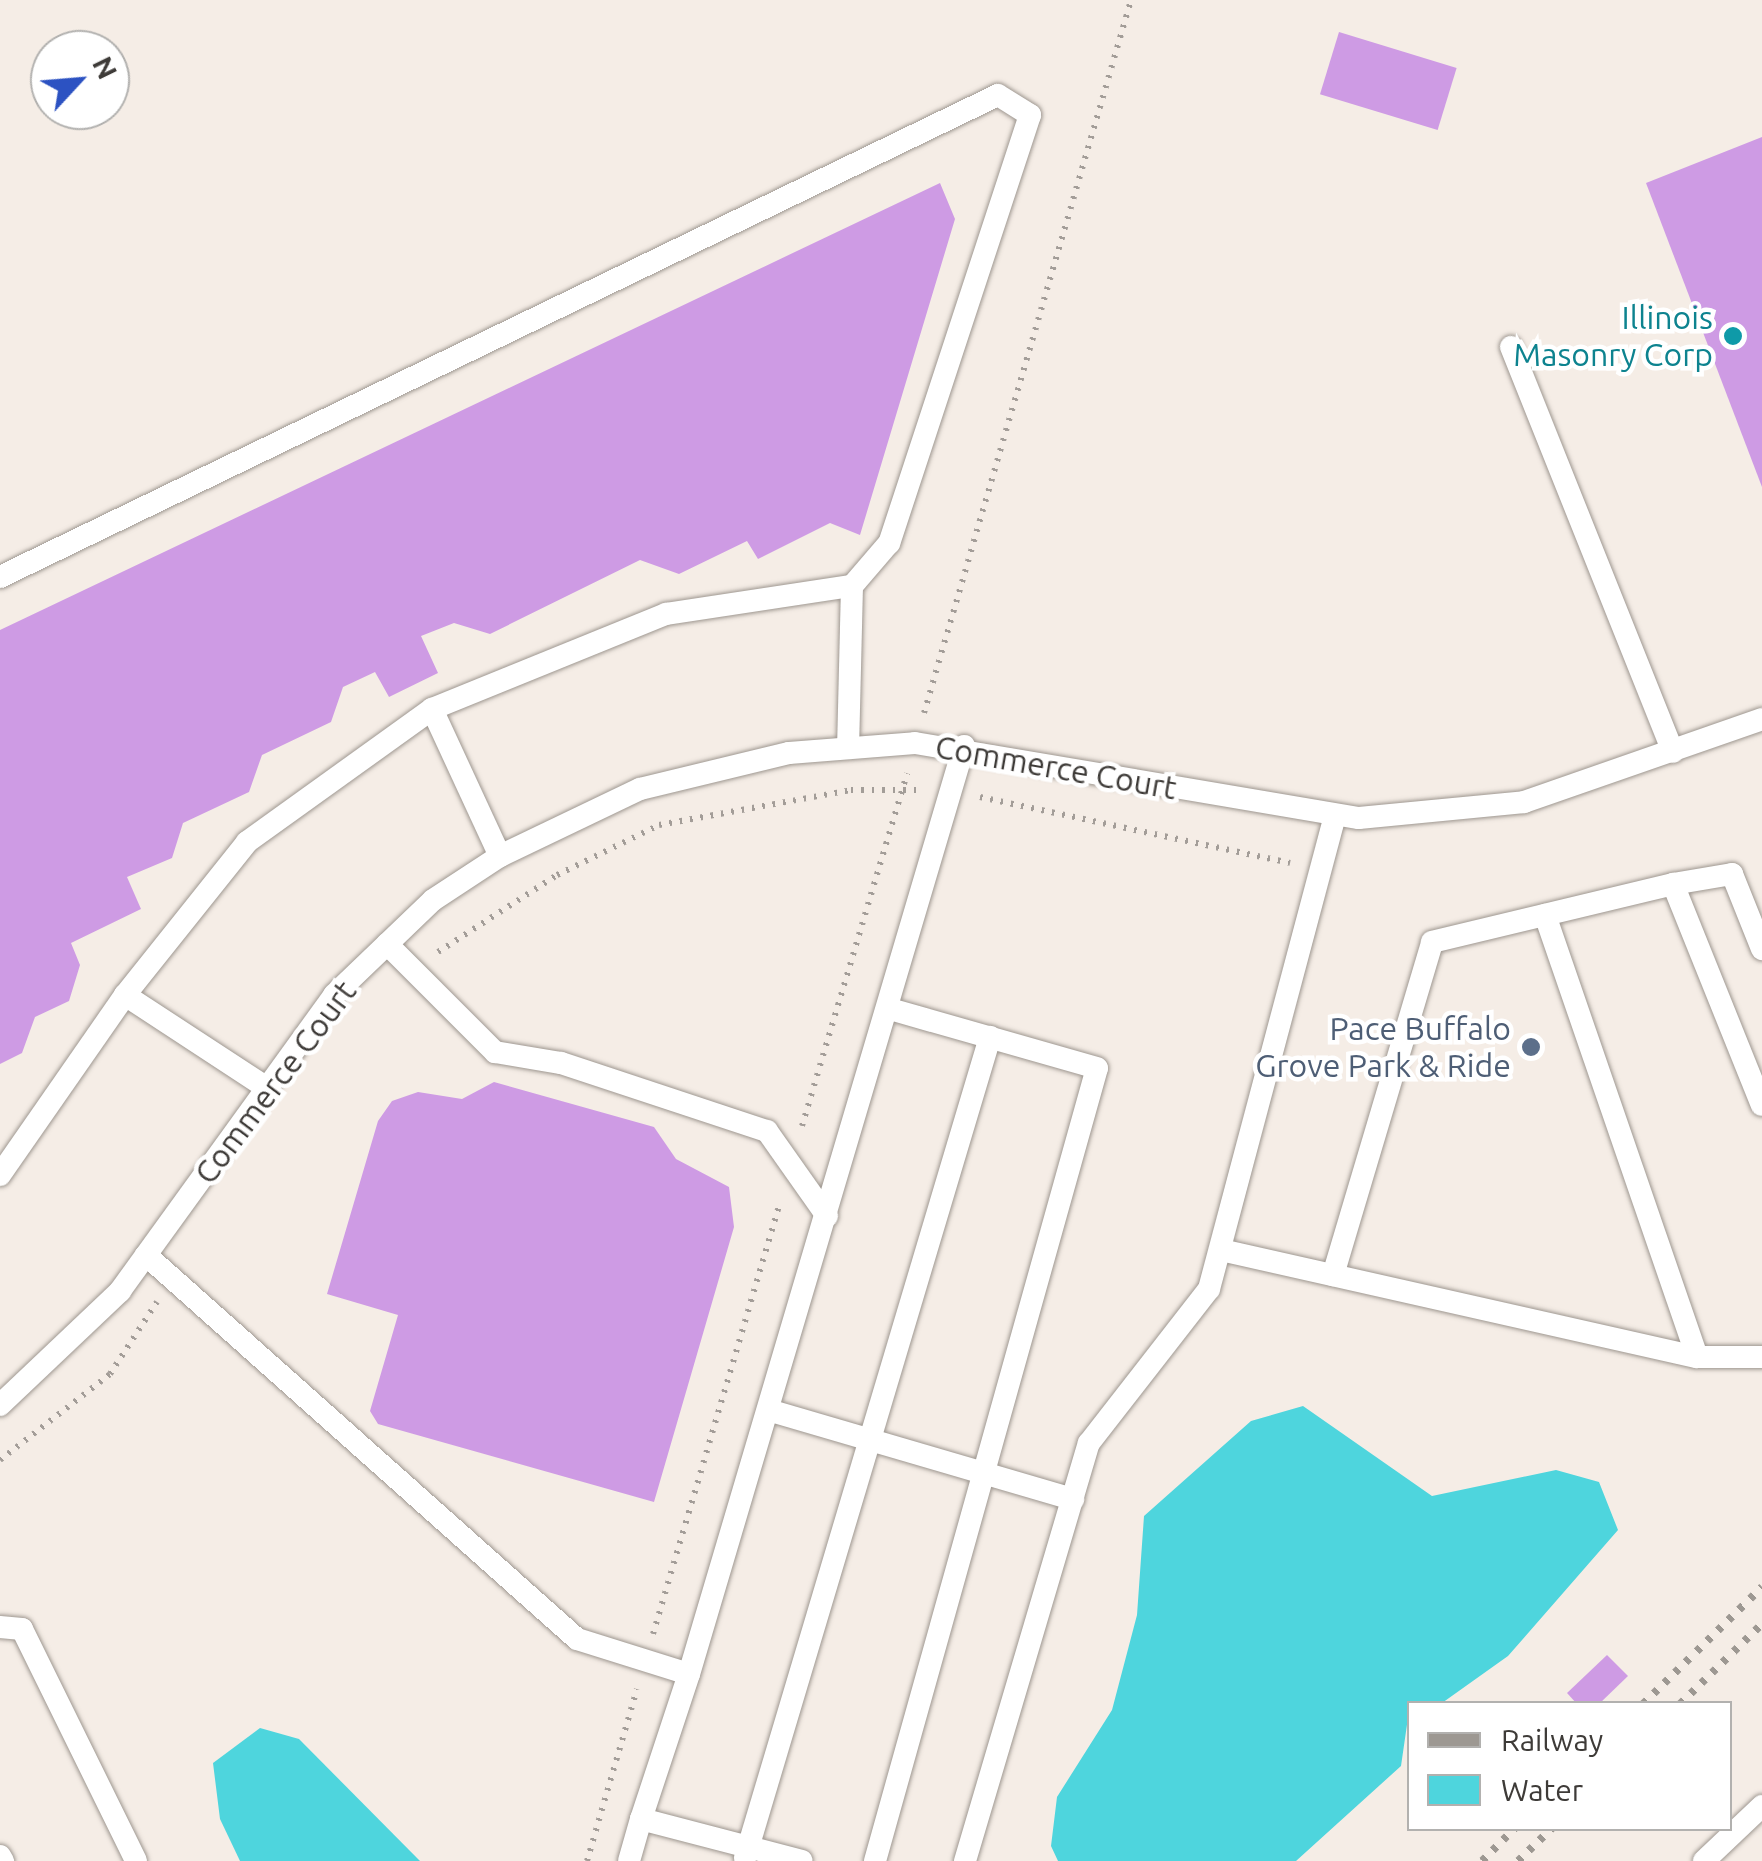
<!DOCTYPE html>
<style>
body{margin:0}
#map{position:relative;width:1762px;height:1861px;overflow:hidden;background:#f5ede6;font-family:Ubuntu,sans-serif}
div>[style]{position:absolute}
.water>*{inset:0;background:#4ed5dd}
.building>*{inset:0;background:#ce9be4;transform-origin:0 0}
.path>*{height:6px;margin-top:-3px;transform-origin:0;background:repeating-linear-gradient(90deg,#a39d98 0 2.5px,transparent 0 10.5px)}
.roads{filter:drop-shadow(0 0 2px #9e9790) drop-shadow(0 0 2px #9e9790)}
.service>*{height:22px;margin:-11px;padding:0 11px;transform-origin:11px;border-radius:11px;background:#fff}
.rail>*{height:8px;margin-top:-4px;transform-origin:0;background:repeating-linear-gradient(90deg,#9d9892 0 5px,transparent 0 15px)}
.dots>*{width:28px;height:28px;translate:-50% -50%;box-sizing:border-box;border:5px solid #fff;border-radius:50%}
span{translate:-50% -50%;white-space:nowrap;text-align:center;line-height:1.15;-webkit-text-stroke:9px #fff;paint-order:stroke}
.culture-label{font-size:32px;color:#0d838f}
.right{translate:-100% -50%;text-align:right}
.street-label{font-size:32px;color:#3e3b38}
.service-label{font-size:32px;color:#4e5e75}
.legend{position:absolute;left:1407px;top:1701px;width:325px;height:130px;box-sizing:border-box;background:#fff;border:2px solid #b2b1af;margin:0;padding:12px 18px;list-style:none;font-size:30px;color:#3e3b38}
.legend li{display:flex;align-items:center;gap:20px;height:50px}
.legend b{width:50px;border:2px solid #b2b1af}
.north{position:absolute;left:30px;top:30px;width:100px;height:100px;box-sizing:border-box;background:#fff;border:2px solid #b2b1af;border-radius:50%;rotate:64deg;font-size:28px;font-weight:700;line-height:40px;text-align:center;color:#3e3b38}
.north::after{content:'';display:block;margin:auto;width:35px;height:45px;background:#2c52c2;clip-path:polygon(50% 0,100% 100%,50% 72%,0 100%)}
</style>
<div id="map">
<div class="water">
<i style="clip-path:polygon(1303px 1406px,1432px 1496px,1556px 1470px,1599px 1482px,1618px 1530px,1508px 1656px,1442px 1703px,1410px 1704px,1401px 1766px,1296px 1861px,1058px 1861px,1051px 1846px,1057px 1797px,1112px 1710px,1137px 1615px,1144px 1516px,1251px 1421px)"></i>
<i style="clip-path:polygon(260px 1728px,299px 1739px,420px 1861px,240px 1861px,220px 1819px,213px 1763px)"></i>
</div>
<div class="building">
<i style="left:1339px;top:32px;width:123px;height:65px;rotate:17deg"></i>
<i style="clip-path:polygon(1762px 137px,1762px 487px,1646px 183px)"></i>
<i style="clip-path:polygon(940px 183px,955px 219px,860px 535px,830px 523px,758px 559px,747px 541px,679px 574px,640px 560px,490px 634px,454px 623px,421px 636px,438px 673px,389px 697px,375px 672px,343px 687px,331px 722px,262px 755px,249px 792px,183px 823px,172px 858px,127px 877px,141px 909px,71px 943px,80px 965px,69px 1001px,35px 1017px,22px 1053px,0 1064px,0 630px)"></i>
<i style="clip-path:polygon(494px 1082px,654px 1127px,676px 1159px,729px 1187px,734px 1227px,654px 1502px,378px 1424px,370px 1411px,398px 1315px,327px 1294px,378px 1121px,392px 1101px,418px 1092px,462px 1099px)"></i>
<i style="clip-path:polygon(1607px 1655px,1628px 1676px,1599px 1704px,1577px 1704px,1567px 1693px)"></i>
</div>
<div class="path">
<i style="left:924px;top:713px;width:742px;rotate:-73.81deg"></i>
<i style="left:980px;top:797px;width:317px;rotate:12deg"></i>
<i style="left:438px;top:952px;width:142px;rotate:-32.9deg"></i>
<i style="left:557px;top:875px;width:114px;rotate:-26.1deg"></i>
<i style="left:659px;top:825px;width:195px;rotate:-10.3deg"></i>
<i style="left:851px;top:790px;width:67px"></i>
<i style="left:802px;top:1126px;width:368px;rotate:-73.4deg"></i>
<i style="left:0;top:1460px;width:140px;rotate:-38deg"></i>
<i style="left:110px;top:1374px;width:86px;rotate:-56.9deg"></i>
<i style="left:653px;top:1634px;width:447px;rotate:-73.6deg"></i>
<i style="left:587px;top:1861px;width:179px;rotate:-73.8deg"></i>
</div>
<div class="roads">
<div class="service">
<i style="left:1511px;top:347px;width:436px;rotate:68.2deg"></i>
<i style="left:0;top:577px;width:1108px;rotate:-25.78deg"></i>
<i style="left:998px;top:95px;width:38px;rotate:32deg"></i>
<i style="left:1030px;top:115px;width:451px;rotate:108.2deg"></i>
<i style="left:889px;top:543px;width:57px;rotate:130.7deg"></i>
<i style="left:432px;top:709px;width:162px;rotate:65.2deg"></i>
<i style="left:1673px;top:884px;width:60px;rotate:-9.6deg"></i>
<i style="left:1732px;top:874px;width:81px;rotate:68.2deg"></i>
<i style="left:1545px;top:915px;width:467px;rotate:71deg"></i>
<i style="left:387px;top:944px;width:153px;rotate:45deg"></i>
<i style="left:495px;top:1052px;width:67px;rotate:9.5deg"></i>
<i style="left:561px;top:1063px;width:217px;rotate:18.3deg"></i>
<i style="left:767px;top:1131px;width:104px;rotate:54.8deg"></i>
<i style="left:267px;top:1088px;width:170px;rotate:-146.8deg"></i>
<i style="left:125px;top:995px;width:196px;rotate:-51.4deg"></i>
<i style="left:247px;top:842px;width:228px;rotate:-35.7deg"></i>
<i style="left:432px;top:709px;width:253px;rotate:-22.1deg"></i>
<i style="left:666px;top:614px;width:188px;rotate:-8.6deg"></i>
<i style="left:852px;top:586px;width:162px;rotate:91.4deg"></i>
<i style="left:0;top:1175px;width:219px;rotate:-55.2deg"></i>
<i style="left:1221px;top:1250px;width:488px;rotate:12.7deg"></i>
<i style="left:1697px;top:1357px;width:65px"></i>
<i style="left:146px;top:1255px;width:577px;rotate:41.7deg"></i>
<i style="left:577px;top:1639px;width:117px;rotate:17.4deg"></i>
<i style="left:689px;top:1674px;width:153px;rotate:108.3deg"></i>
<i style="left:641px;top:1819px;width:166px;rotate:14.6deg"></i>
<i style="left:1333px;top:1275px;width:347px;rotate:-73.4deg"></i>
<i style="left:1432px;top:942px;width:248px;rotate:-13.5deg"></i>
<i style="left:1673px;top:884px;width:238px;rotate:68.1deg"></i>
<i style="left:0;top:1405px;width:166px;rotate:-43.5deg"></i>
<i style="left:120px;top:1291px;width:365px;rotate:-54.1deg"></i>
<i style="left:334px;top:995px;width:137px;rotate:-43.8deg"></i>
<i style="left:433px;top:900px;width:80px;rotate:-33.3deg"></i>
<i style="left:500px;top:856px;width:155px;rotate:-25.6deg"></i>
<i style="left:640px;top:789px;width:153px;rotate:-13.6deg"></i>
<i style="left:789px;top:753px;width:126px;rotate:-4.5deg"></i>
<i style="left:915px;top:743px;width:450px;rotate:9.6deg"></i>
<i style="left:1359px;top:818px;width:166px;rotate:-5.5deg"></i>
<i style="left:1524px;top:802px;width:252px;rotate:-19.2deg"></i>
<i style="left:768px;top:1410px;width:318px;rotate:16.3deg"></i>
<i style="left:0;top:1627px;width:22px;rotate:5deg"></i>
<i style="left:22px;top:1629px;width:258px;rotate:63.8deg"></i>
<i style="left:689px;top:1674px;width:968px;rotate:-73.49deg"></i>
<i style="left:0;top:1856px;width:6px;rotate:59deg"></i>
<i style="left:745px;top:1858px;width:857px;rotate:-73.38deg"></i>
<i style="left:629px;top:1861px;width:44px;rotate:-74.1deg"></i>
<i style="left:875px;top:1861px;width:823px;rotate:-74.36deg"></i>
<i style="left:1097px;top:1068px;width:218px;rotate:-164.1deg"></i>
<i style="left:965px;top:1861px;width:436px;rotate:-73.5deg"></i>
<i style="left:1089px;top:1443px;width:195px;rotate:-52.1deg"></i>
<i style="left:1209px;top:1289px;width:489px;rotate:-75.1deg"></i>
<i style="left:1704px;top:1861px;width:80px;rotate:-43.5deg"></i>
</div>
</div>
<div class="rail">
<i style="left:1643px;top:1704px;width:167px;rotate:-44.5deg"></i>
<i style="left:1680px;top:1704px;width:115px;rotate:-44.3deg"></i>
<i style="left:1482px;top:1861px;width:47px;rotate:-45deg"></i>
<i style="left:1518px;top:1861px;width:47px;rotate:-44.1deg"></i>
</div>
<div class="dots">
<i style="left:1733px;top:336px;background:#0f9aa8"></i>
<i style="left:1531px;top:1047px;background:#5c6f8a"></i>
</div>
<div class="culture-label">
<span class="right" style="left:1713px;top:336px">Illinois<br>Masonry Corp</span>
</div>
<div class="street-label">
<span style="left:1056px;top:767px;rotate:10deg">Commerce Court</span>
<span style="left:275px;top:1082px;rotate:-53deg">Commerce Court</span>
</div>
<div class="service-label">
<span class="right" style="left:1511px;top:1047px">Pace Buffalo<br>Grove Park &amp; Ride</span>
</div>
<ul class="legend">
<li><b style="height:12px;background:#9d9892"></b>Railway</li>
<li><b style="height:28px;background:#4ed5dd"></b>Water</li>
</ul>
<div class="north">N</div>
</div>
